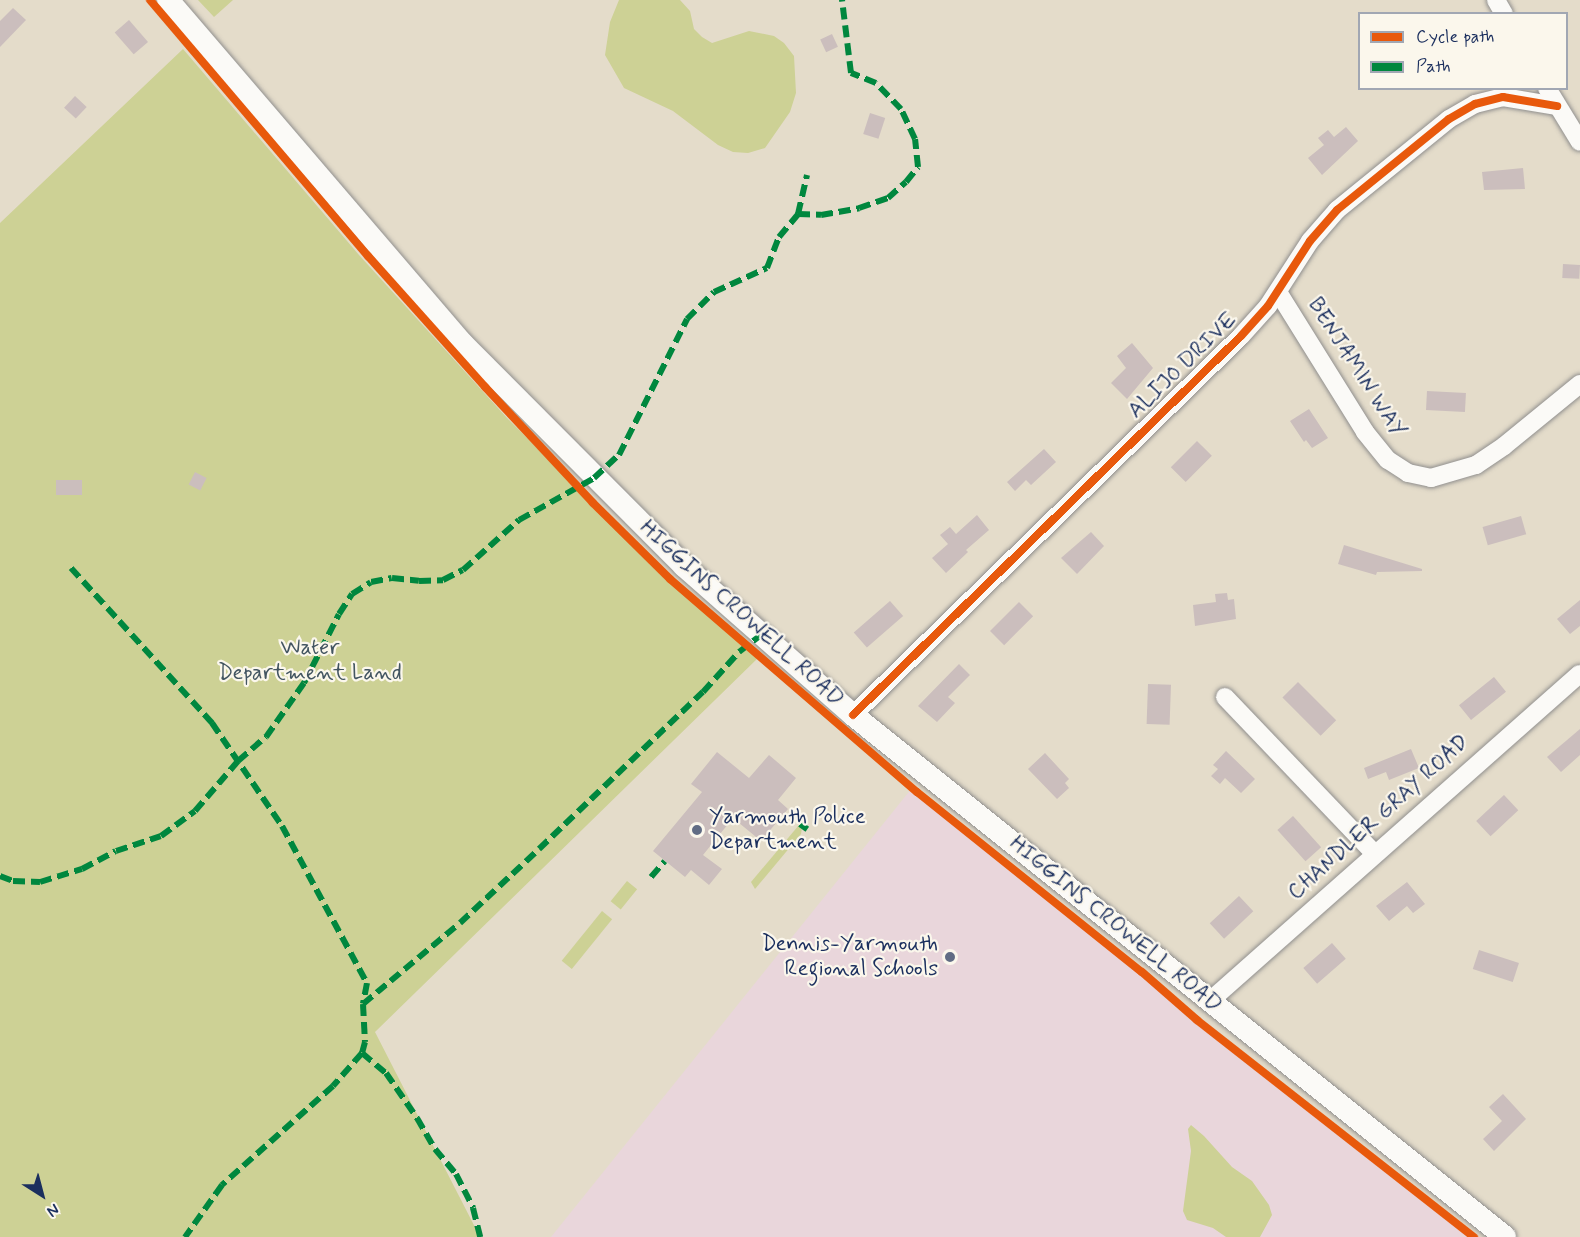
<!DOCTYPE html>
<style>
body{margin:0}
#map{position:relative;width:1580px;height:1237px;overflow:hidden;background:#e4dcca;font-family:Mynerve,sans-serif}
div>[style]{position:absolute}
.built>*{inset:0;background:#e9d6db}
.green>*{inset:0;background:#cdd195;transform-origin:0 0}
.building>*{inset:0;background:#cbbebd;transform-origin:0 0}
.roads{filter:drop-shadow(0 0 2px #908f8e) drop-shadow(0 0 2px #908f8e)}
.minor>*{height:18px;margin:-9px;padding:0 9px;transform-origin:9px;border-radius:9px;background:#fbfaf7}
.major>*{height:22px;margin:-11px;padding:0 11px;transform-origin:11px;border-radius:11px;background:#fbfaf7}
.quiet>*{height:6px;margin-top:-3px;transform-origin:0;background:repeating-linear-gradient(90deg,#00873e 0 12px,transparent 0 18px)}
.cycleway>*{height:8px;margin:-4px;padding:0 4px;transform-origin:4px;border-radius:4px;background:#e8590c}
.dots>*{width:16px;height:16px;translate:-50% -50%;box-sizing:border-box;border:3px solid #fbf7ec;border-radius:50%}
span{translate:-50% -50%;white-space:nowrap;text-align:center;line-height:1.15;-webkit-text-stroke:4.5px #fbf7ec;paint-order:stroke}
.street-label{font-size:22px;color:#1b2f5e}
.park-label{font-size:22px;color:#435561}
.poi-label{font-size:22px;color:#1b2f5e}
.left{translate:0 -50%;text-align:left}
.right{translate:-100% -50%;text-align:right}
.legend{position:absolute;left:1358px;top:12px;width:210px;height:78px;box-sizing:border-box;background:#fbf7ec;border:2px solid #a1a7b3;margin:0;padding:8px 10px;list-style:none;font-size:18px;color:#1b2f5e}
.legend li{display:flex;align-items:center;gap:12px;height:30px}
.legend b{width:30px;border:2px solid #a1a7b3}
.north{position:absolute;left:12px;top:1165px;width:60px;height:60px;-webkit-text-stroke:4px #fbf7ec;paint-order:stroke;rotate:144deg;font-size:16px;font-weight:700;line-height:24px;text-align:center;color:#1b2f5e}
.north::after{content:'';display:block;margin:auto;width:21px;height:27px;background:#1b2f5e;clip-path:polygon(50% 0,100% 100%,50% 72%,0 100%)}
</style>
<div id="map">
<div class="built">
<i style="clip-path:polygon(912px 788px,1336px 1126px,1474px 1237px,551px 1237px)"></i>
</div>
<div class="green">
<i style="clip-path:polygon(198px 0,233px 0,214px 17px)"></i>
<i style="clip-path:polygon(619px 0,680px 0,690px 11px,694px 29px,702px 37px,712px 43px,749px 31px,774px 36px,784px 43px,794px 56px,796px 93px,790px 112px,765px 148px,748px 153px,733px 152px,718px 145px,673px 111px,624px 88px,605px 55px,610px 22px)"></i>
<i style="clip-path:polygon(183px 49px,359px 255px,507px 418px,669px 579px,758px 658px,375px 1032px,480px 1237px,0 1237px,0 223px)"></i>
<i style="clip-path:polygon(799px 825px,802px 828px,801px 834px,755px 889px,751px 882px)"></i>
<i style="left:627px;top:881px;width:13px;height:26px;rotate:39deg"></i>
<i style="left:602px;top:911px;width:13px;height:64px;rotate:39deg"></i>
<i style="clip-path:polygon(1191px 1125px,1204px 1136px,1232px 1167px,1252px 1181px,1269px 1205px,1272px 1215px,1260px 1237px,1226px 1237px,1213px 1228px,1187px 1220px,1183px 1211px,1191px 1151px,1188px 1129px)"></i>
</div>
<div class="building">
<i style="clip-path:polygon(13px 8px,26px 20px,0 47px,0 21px)"></i>
<i style="left:129px;top:20px;width:29px;height:19px;rotate:49deg"></i>
<i style="left:832px;top:34px;width:14px;height:13px;rotate:65deg"></i>
<i style="left:75px;top:96px;width:16px;height:16px;rotate:43deg"></i>
<i style="left:870px;top:113px;width:16px;height:22px;rotate:18deg"></i>
<i style="clip-path:polygon(1346px 127px,1358px 141px,1322px 175px,1308px 158px,1324px 145px,1318px 138px,1328px 130px,1334px 137px)"></i>
<i style="clip-path:polygon(1523px 168px,1525px 189px,1484px 190px,1482px 172px)"></i>
<i style="left:1563px;top:264px;width:17px;height:14px;rotate:3deg"></i>
<i style="clip-path:polygon(1132px 343px,1153px 368px,1127px 399px,1111px 383px,1126px 368px,1117px 356px)"></i>
<i style="left:1427px;top:391px;width:39px;height:19px;rotate:3deg"></i>
<i style="clip-path:polygon(1309px 409px,1328px 438px,1312px 448px,1306px 440px,1304px 442px,1290px 421px)"></i>
<i style="left:1197px;top:441px;width:21px;height:37px;rotate:45deg"></i>
<i style="clip-path:polygon(1044px 449px,1056px 462px,1031px 485px,1026px 480px,1015px 491px,1007px 482px)"></i>
<i style="left:195px;top:472px;width:13px;height:14px;rotate:27deg"></i>
<i style="left:82px;top:480px;width:15px;height:26px;rotate:90deg"></i>
<i style="clip-path:polygon(977px 515px,989px 530px,966px 550px,968px 552px,946px 573px,932px 558px,948px 544px,940px 535px,950px 527px,956px 534px)"></i>
<i style="left:1521px;top:516px;width:19px;height:40px;rotate:74deg"></i>
<i style="clip-path:polygon(1091px 532px,1104px 546px,1077px 574px,1061px 558px)"></i>
<i style="clip-path:polygon(1344px 545px,1422px 569px,1422px 571px,1377px 572px,1376px 575px,1338px 564px)"></i>
<i style="clip-path:polygon(1227px 593px,1228px 600px,1234px 599px,1236px 619px,1195px 626px,1193px 605px,1216px 602px,1215px 594px)"></i>
<i style="clip-path:polygon(1580px 600px,1580px 626px,1570px 634px,1557px 619px)"></i>
<i style="left:890px;top:601px;width:20px;height:48px;rotate:49deg"></i>
<i style="left:1019px;top:602px;width:20px;height:41px;rotate:45deg"></i>
<i style="clip-path:polygon(959px 664px,970px 675px,948px 697px,955px 703px,937px 722px,918px 706px)"></i>
<i style="left:1494px;top:677px;width:19px;height:45px;rotate:51deg"></i>
<i style="left:1298px;top:682px;width:54px;height:22px;rotate:45deg"></i>
<i style="left:1148px;top:684px;width:23px;height:40px;rotate:2deg"></i>
<i style="clip-path:polygon(1580px 729px,1580px 755px,1561px 772px,1547px 757px)"></i>
<i style="clip-path:polygon(1411px 749px,1419px 768px,1389px 780px,1386px 772px,1368px 779px,1364px 768px)"></i>
<i style="clip-path:polygon(1226px 751px,1255px 779px,1241px 793px,1225px 778px,1220px 784px,1211px 776px,1218px 769px,1213px 765px)"></i>
<i style="clip-path:polygon(717px 752px,749px 778px,769px 755px,796px 778px,778px 800px,788px 809px,761px 841px,733px 818px,703px 855px,722px 869px,709px 885px,691px 870px,685px 877px,653px 851px,702px 792px,691px 784px)"></i>
<i style="clip-path:polygon(1045px 753px,1069px 779px,1065px 783px,1069px 788px,1057px 799px,1028px 769px)"></i>
<i style="left:1504px;top:795px;width:21px;height:38px;rotate:47deg"></i>
<i style="left:1293px;top:816px;width:42px;height:21px;rotate:48deg"></i>
<i style="clip-path:polygon(1407px 882px,1425px 904px,1413px 913px,1407px 906px,1389px 921px,1376px 906px)"></i>
<i style="left:1239px;top:896px;width:21px;height:40px;rotate:47deg"></i>
<i style="left:1332px;top:943px;width:21px;height:38px;rotate:49deg"></i>
<i style="left:1479px;top:950px;width:42px;height:20px;rotate:18deg"></i>
<i style="clip-path:polygon(1503px 1094px,1526px 1119px,1494px 1151px,1483px 1139px,1502px 1121px,1489px 1107px)"></i>
</div>
<div class="roads">
<div class="minor">
<i style="left:1496px;top:0;width:16px;rotate:60deg"></i>
<i style="left:1547px;top:88px;width:63px;rotate:58.6deg"></i>
<i style="left:1278px;top:292px;width:165px;rotate:58.1deg"></i>
<i style="left:1365px;top:432px;width:36px;rotate:51deg"></i>
<i style="left:1388px;top:460px;width:24px;rotate:33deg"></i>
<i style="left:1408px;top:473px;width:24px;rotate:12deg"></i>
<i style="left:1431px;top:478px;width:47px;rotate:-16.1deg"></i>
<i style="left:1476px;top:465px;width:34px;rotate:-34deg"></i>
<i style="left:1504px;top:446px;width:98px;rotate:-39.2deg"></i>
<i style="left:1225px;top:697px;width:216px;rotate:46.3deg"></i>
<i style="left:853px;top:715px;width:542px;rotate:-44.33deg"></i>
<i style="left:1241px;top:336px;width:40px;rotate:-48deg"></i>
<i style="left:1268px;top:306px;width:77px;rotate:-57.1deg"></i>
<i style="left:1310px;top:241px;width:41px;rotate:-48.9deg"></i>
<i style="left:1337px;top:210px;width:144px;rotate:-39.1deg"></i>
<i style="left:1449px;top:119px;width:30px;rotate:-30deg"></i>
<i style="left:1475px;top:104px;width:29px;rotate:-14deg"></i>
<i style="left:1503px;top:97px;width:55px;rotate:9.5deg"></i>
<i style="left:1211px;top:1000px;width:492px;rotate:-41.5deg"></i>
</div>
<div class="major">
<i style="left:168px;top:0;width:452px;rotate:49.4deg"></i>
<i style="left:462px;top:343px;width:315px;rotate:45.1deg"></i>
<i style="left:684px;top:566px;width:225px;rotate:41.4deg"></i>
<i style="left:853px;top:715px;width:835px;rotate:38.68deg"></i>
</div>
</div>
<div class="quiet">
<i style="left:798px;top:214px;width:40px;rotate:-77deg"></i>
<i style="left:71px;top:568px;width:210px;rotate:47.7deg"></i>
<i style="left:212px;top:723px;width:125px;rotate:55.8deg"></i>
<i style="left:282px;top:826px;width:179px;rotate:61.6deg"></i>
<i style="left:367px;top:983px;width:21px;rotate:101deg"></i>
<i style="left:363px;top:1004px;width:38px;rotate:87deg"></i>
<i style="left:365px;top:1042px;width:11px;rotate:105deg"></i>
<i style="left:362px;top:1053px;width:44px;rotate:131.3deg"></i>
<i style="left:333px;top:1086px;width:149px;rotate:138.3deg"></i>
<i style="left:222px;top:1185px;width:64px;rotate:125.4deg"></i>
<i style="left:800px;top:824px;width:9px;rotate:36deg"></i>
<i style="left:0;top:876px;width:14px;rotate:21deg"></i>
<i style="left:13px;top:881px;width:27px;rotate:2deg"></i>
<i style="left:40px;top:882px;width:44px;rotate:-17.2deg"></i>
<i style="left:82px;top:869px;width:38px;rotate:-28deg"></i>
<i style="left:116px;top:851px;width:47px;rotate:-18.4deg"></i>
<i style="left:161px;top:836px;width:42px;rotate:-36.3deg"></i>
<i style="left:195px;top:811px;width:66px;rotate:-49.3deg"></i>
<i style="left:238px;top:761px;width:37px;rotate:-41deg"></i>
<i style="left:266px;top:737px;width:66px;rotate:-54.9deg"></i>
<i style="left:304px;top:683px;width:77px;rotate:-63.1deg"></i>
<i style="left:339px;top:614px;width:24px;rotate:-57deg"></i>
<i style="left:352px;top:594px;width:22px;rotate:-32deg"></i>
<i style="left:371px;top:582px;width:21px;rotate:-11deg"></i>
<i style="left:392px;top:578px;width:27px;rotate:6deg"></i>
<i style="left:419px;top:581px;width:24px;rotate:-2deg"></i>
<i style="left:443px;top:580px;width:22px;rotate:-27deg"></i>
<i style="left:463px;top:570px;width:75px;rotate:-41.8deg"></i>
<i style="left:519px;top:520px;width:86px;rotate:-29.2deg"></i>
<i style="left:594px;top:478px;width:34px;rotate:-43deg"></i>
<i style="left:619px;top:455px;width:152px;rotate:-63.4deg"></i>
<i style="left:687px;top:319px;width:38px;rotate:-45deg"></i>
<i style="left:714px;top:292px;width:58px;rotate:-24.4deg"></i>
<i style="left:767px;top:268px;width:33px;rotate:-69deg"></i>
<i style="left:779px;top:237px;width:30px;rotate:-50deg"></i>
<i style="left:798px;top:214px;width:23px;rotate:2deg"></i>
<i style="left:821px;top:215px;width:39px;rotate:-10deg"></i>
<i style="left:859px;top:208px;width:31px;rotate:-19deg"></i>
<i style="left:888px;top:198px;width:24px;rotate:-42deg"></i>
<i style="left:906px;top:182px;width:19px;rotate:-51deg"></i>
<i style="left:918px;top:167px;width:28px;rotate:-96deg"></i>
<i style="left:915px;top:139px;width:33px;rotate:-115deg"></i>
<i style="left:901px;top:109px;width:36px;rotate:-134deg"></i>
<i style="left:876px;top:83px;width:27px;rotate:-158deg"></i>
<i style="left:851px;top:73px;width:74px;rotate:-97deg"></i>
<i style="left:651px;top:877px;width:21px;rotate:-49deg"></i>
<i style="left:363px;top:1004px;width:126px;rotate:-39.9deg"></i>
<i style="left:460px;top:923px;width:108px;rotate:-43.1deg"></i>
<i style="left:539px;top:849px;width:227px;rotate:-43.8deg"></i>
<i style="left:703px;top:692px;width:54px;rotate:-48deg"></i>
<i style="left:739px;top:652px;width:28px;rotate:-38deg"></i>
<i style="left:362px;top:1053px;width:31px;rotate:40deg"></i>
<i style="left:386px;top:1073px;width:55px;rotate:55.4deg"></i>
<i style="left:417px;top:1118px;width:36px;rotate:60deg"></i>
<i style="left:435px;top:1149px;width:33px;rotate:50deg"></i>
<i style="left:456px;top:1174px;width:38px;rotate:63deg"></i>
<i style="left:473px;top:1208px;width:30px;rotate:76deg"></i>
</div>
<div class="cycleway">
<i style="left:150px;top:0;width:336px;rotate:49.6deg"></i>
<i style="left:368px;top:256px;width:176px;rotate:48.2deg"></i>
<i style="left:485px;top:387px;width:158px;rotate:47deg"></i>
<i style="left:593px;top:503px;width:108px;rotate:44.6deg"></i>
<i style="left:670px;top:579px;width:326px;rotate:40.8deg"></i>
<i style="left:917px;top:792px;width:288px;rotate:38.7deg"></i>
<i style="left:1142px;top:972px;width:73px;rotate:41.1deg"></i>
<i style="left:1197px;top:1020px;width:352px;rotate:38.1deg"></i>
<i style="left:853px;top:715px;width:542px;rotate:-44.33deg"></i>
<i style="left:1241px;top:336px;width:40px;rotate:-48deg"></i>
<i style="left:1268px;top:306px;width:77px;rotate:-57.1deg"></i>
<i style="left:1310px;top:241px;width:41px;rotate:-48.9deg"></i>
<i style="left:1337px;top:210px;width:144px;rotate:-39.1deg"></i>
<i style="left:1449px;top:119px;width:30px;rotate:-30deg"></i>
<i style="left:1475px;top:104px;width:29px;rotate:-14deg"></i>
<i style="left:1503px;top:97px;width:55px;rotate:9.5deg"></i>
</div>
<div class="dots">
<i style="left:697px;top:830px;background:#616c84"></i>
<i style="left:950px;top:957px;background:#616c84"></i>
</div>
<div class="street-label">
<span style="left:1183px;top:366px;rotate:-44deg">ALIJO DRIVE</span>
<span style="left:1356px;top:368px;rotate:57deg">BENJAMIN WAY</span>
<span style="left:741px;top:614px;rotate:42deg">HIGGINS CROWELL ROAD</span>
<span style="left:1379px;top:818px;rotate:-42deg">CHANDLER GRAY ROAD</span>
<span style="left:1115px;top:925px;rotate:39deg">HIGGINS CROWELL ROAD</span>
</div>
<div class="park-label">
<span style="left:310px;top:661px">Water<br>Department Land</span>
</div>
<div class="poi-label">
<span class="left" style="left:709px;top:830px">Yarmouth Police<br>Department</span>
<span class="right" style="left:938px;top:957px">Dennis-Yarmouth<br>Regional Schools</span>
</div>
<ul class="legend">
<li><b style="height:8px;background:#e8590c"></b>Cycle path</li>
<li><b style="height:8px;background:#00873e"></b>Path</li>
</ul>
<div class="north">N</div>
</div>
